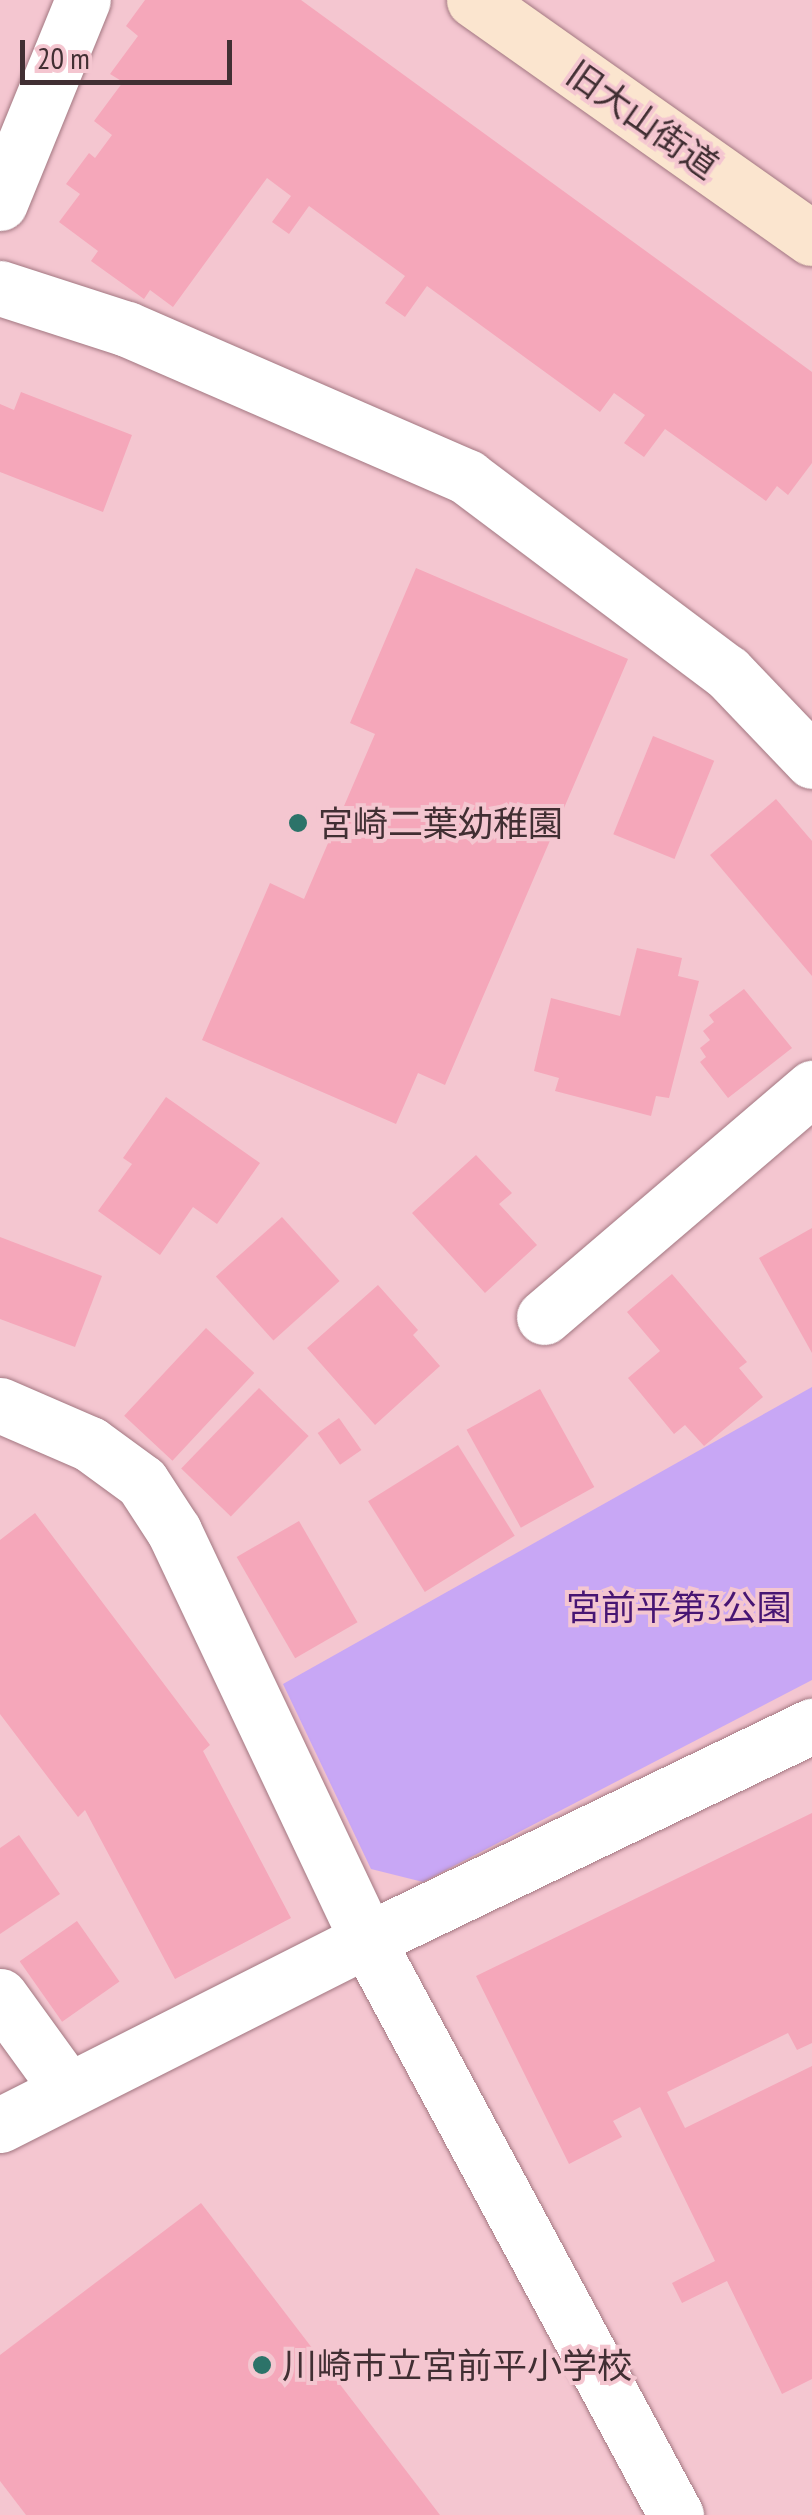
<!DOCTYPE html>
<meta charset="utf-8">
<style>
body{margin:0}
#map{position:relative;width:812px;height:2515px;overflow:hidden;background:#f4c6d0;font-family:"PT Sans Narrow","Noto Sans JP",sans-serif}
div>[style]{position:absolute}
.green>*{inset:0;background:#c8a7f5}
.building>*{inset:0;background:#f5a7ba;transform-origin:0 0}
.roads{filter:drop-shadow(0 0 2px #a27781) drop-shadow(0 0 2px #a27781)}
.street>*{height:55px;margin:-27.5px;padding:0 27.5px;transform-origin:27.5px;border-radius:27.5px;background:#fff}
.secondary>*{height:55px;margin:-27.5px;padding:0 27.5px;transform-origin:27.5px;border-radius:27.5px;background:#fbe5cf}
.dots>*{width:28px;height:28px;translate:-50% -50%;box-sizing:border-box;border:5px solid #f4c6d0;border-radius:50%}
span{translate:-50% -50%;white-space:nowrap;text-align:center;line-height:1.15;-webkit-text-stroke:8px #f4c6d0;paint-order:stroke}
.street-label{font-size:35px;color:#412f33}
.poi-label{font-size:35px;color:#412f33}
.left{translate:0 -50%;text-align:left}
.park-label{font-size:35px;color:#471573}
.scale{position:absolute;left:20px;top:40px;width:212px;height:45px;box-sizing:border-box;border:5px solid #412f33;border-top:0;padding-left:12px;font-size:30px;line-height:35px;white-space:nowrap;color:#412f33;-webkit-text-stroke:8px #f4c6d0;paint-order:stroke}
</style>
<div id="map">
<div class="green">
<i style="clip-path:polygon(812px 1387px,812px 1680px,423px 1882px,371px 1869px,283px 1684px)"></i>
</div>
<div class="building">
<i style="clip-path:polygon(145px 0,301px 0,812px 372px,812px 463px,788px 495px,777px 486px,766px 501px,665px 429px,644px 457px,624px 443px,645px 415px,614px 393px,600px 412px,427px 286px,405px 317px,385px 303px,405px 276px,309px 206px,289px 234px,272px 222px,291px 196px,267px 178px,173px 307px,150px 290px,144px 299px,91px 261px,98px 251px,59px 222px,80px 194px,66px 184px,89px 153px,95px 158px,112px 135px,94px 121px,123px 82px,110px 74px,138px 36px,126px 26px)"></i>
<i style="clip-path:polygon(21px 392px,132px 435px,103px 512px,0 472px,0 404px,14px 410px)"></i>
<i style="clip-path:polygon(416px 568px,628px 659px,445px 1085px,418px 1073px,396px 1124px,202px 1040px,270px 883px,304px 899px,375px 734px,350px 723px)"></i>
<i style="left:653px;top:736px;width:66px;height:106px;rotate:22deg"></i>
<i style="clip-path:polygon(776px 799px,812px 841px,812px 976px,710px 855px)"></i>
<i style="clip-path:polygon(637px 948px,682px 958px,678px 976px,699px 981px,669px 1098px,656px 1096px,651px 1116px,555px 1091px,559px 1078px,534px 1071px,551px 998px,620px 1016px)"></i>
<i style="clip-path:polygon(744px 989px,792px 1048px,728px 1098px,700px 1062px,706px 1057px,700px 1048px,710px 1040px,703px 1031px,714px 1022px,709px 1015px)"></i>
<i style="clip-path:polygon(166px 1097px,260px 1163px,217px 1224px,193px 1207px,160px 1255px,98px 1211px,132px 1164px,123px 1158px)"></i>
<i style="clip-path:polygon(476px 1155px,512px 1193px,499px 1204px,537px 1245px,485px 1293px,412px 1213px)"></i>
<i style="left:282px;top:1217px;width:86px;height:89px;rotate:48deg"></i>
<i style="clip-path:polygon(812px 1228px,812px 1353px,759px 1258px)"></i>
<i style="clip-path:polygon(0 1237px,102px 1276px,75px 1347px,0 1319px)"></i>
<i style="clip-path:polygon(672px 1274px,747px 1362px,739px 1368px,763px 1397px,704px 1446px,685px 1425px,674px 1434px,628px 1378px,660px 1351px,627px 1312px)"></i>
<i style="clip-path:polygon(378px 1285px,418px 1330px,413px 1335px,440px 1366px,375px 1425px,307px 1348px)"></i>
<i style="left:206px;top:1328px;width:66px;height:120px;rotate:43deg"></i>
<i style="left:259px;top:1388px;width:69px;height:112px;rotate:44deg"></i>
<i style="left:540px;top:1389px;width:112px;height:84px;rotate:61deg"></i>
<i style="left:339px;top:1418px;width:39px;height:26px;rotate:55deg"></i>
<i style="left:458px;top:1445px;width:107px;height:106px;rotate:58deg"></i>
<i style="clip-path:polygon(35px 1513px,210px 1745px,203px 1751px,291px 1918px,175px 1979px,85px 1810px,78px 1817px,0 1714px,0 1540px)"></i>
<i style="left:299px;top:1521px;width:117px;height:72px;rotate:60deg"></i>
<i style="clip-path:polygon(812px 1813px,812px 2043px,797px 2050px,788px 2033px,667px 2092px,685px 2128px,812px 2066px,812px 2379px,782px 2394px,727px 2281px,682px 2303px,672px 2283px,715px 2261px,640px 2107px,613px 2121px,622px 2137px,569px 2164px,476px 1976px)"></i>
<i style="clip-path:polygon(19px 1835px,60px 1894px,0 1934px,0 1848px)"></i>
<i style="left:77px;top:1921px;width:74px;height:70px;rotate:55deg"></i>
<i style="clip-path:polygon(201px 2203px,440px 2515px,26px 2515px,0 2481px,0 2355px)"></i>
</div>
<div class="roads">
<div class="street">
<i style="left:0;top:203px;width:219px;rotate:-67.8deg"></i>
<i style="left:0;top:288px;width:133px;rotate:17.9deg"></i>
<i style="left:127px;top:329px;width:371px;rotate:23.5deg"></i>
<i style="left:467px;top:477px;width:325px;rotate:36.9deg"></i>
<i style="left:727px;top:672px;width:123px;rotate:46.3deg"></i>
<i style="left:544px;top:1317px;width:353px;rotate:-40.5deg"></i>
<i style="left:0;top:1405px;width:98px;rotate:23.4deg"></i>
<i style="left:90px;top:1444px;width:64px;rotate:36.2deg"></i>
<i style="left:142px;top:1482px;width:59px;rotate:56.9deg"></i>
<i style="left:174px;top:1531px;width:452px;rotate:64.7deg"></i>
<i style="left:367px;top:1940px;width:653px;rotate:61.75deg"></i>
<i style="left:0;top:1996px;width:116px;rotate:54.1deg"></i>
<i style="left:0;top:2125px;width:411px;rotate:-26.8deg"></i>
<i style="left:367px;top:1940px;width:494px;rotate:-25.7deg"></i>
</div>
<div class="secondary">
<i style="left:474px;top:0;width:413px;rotate:35.2deg"></i>
</div>
</div>
<div class="dots">
<i style="left:298px;top:823px;background:#2c7369"></i>
<i style="left:262px;top:2365px;background:#2c7369"></i>
</div>
<div class="street-label">
<span style="left:643px;top:119px;rotate:35deg">旧大山街道</span>
</div>
<div class="poi-label">
<span class="left" style="left:318px;top:823px">宮崎二葉幼稚園</span>
<span class="left" style="left:282px;top:2365px">川崎市立宮前平小学校</span>
</div>
<div class="park-label">
<span style="left:679px;top:1607px">宮前平第3公園</span>
</div>
<div class="scale">20 m</div>
</div>
